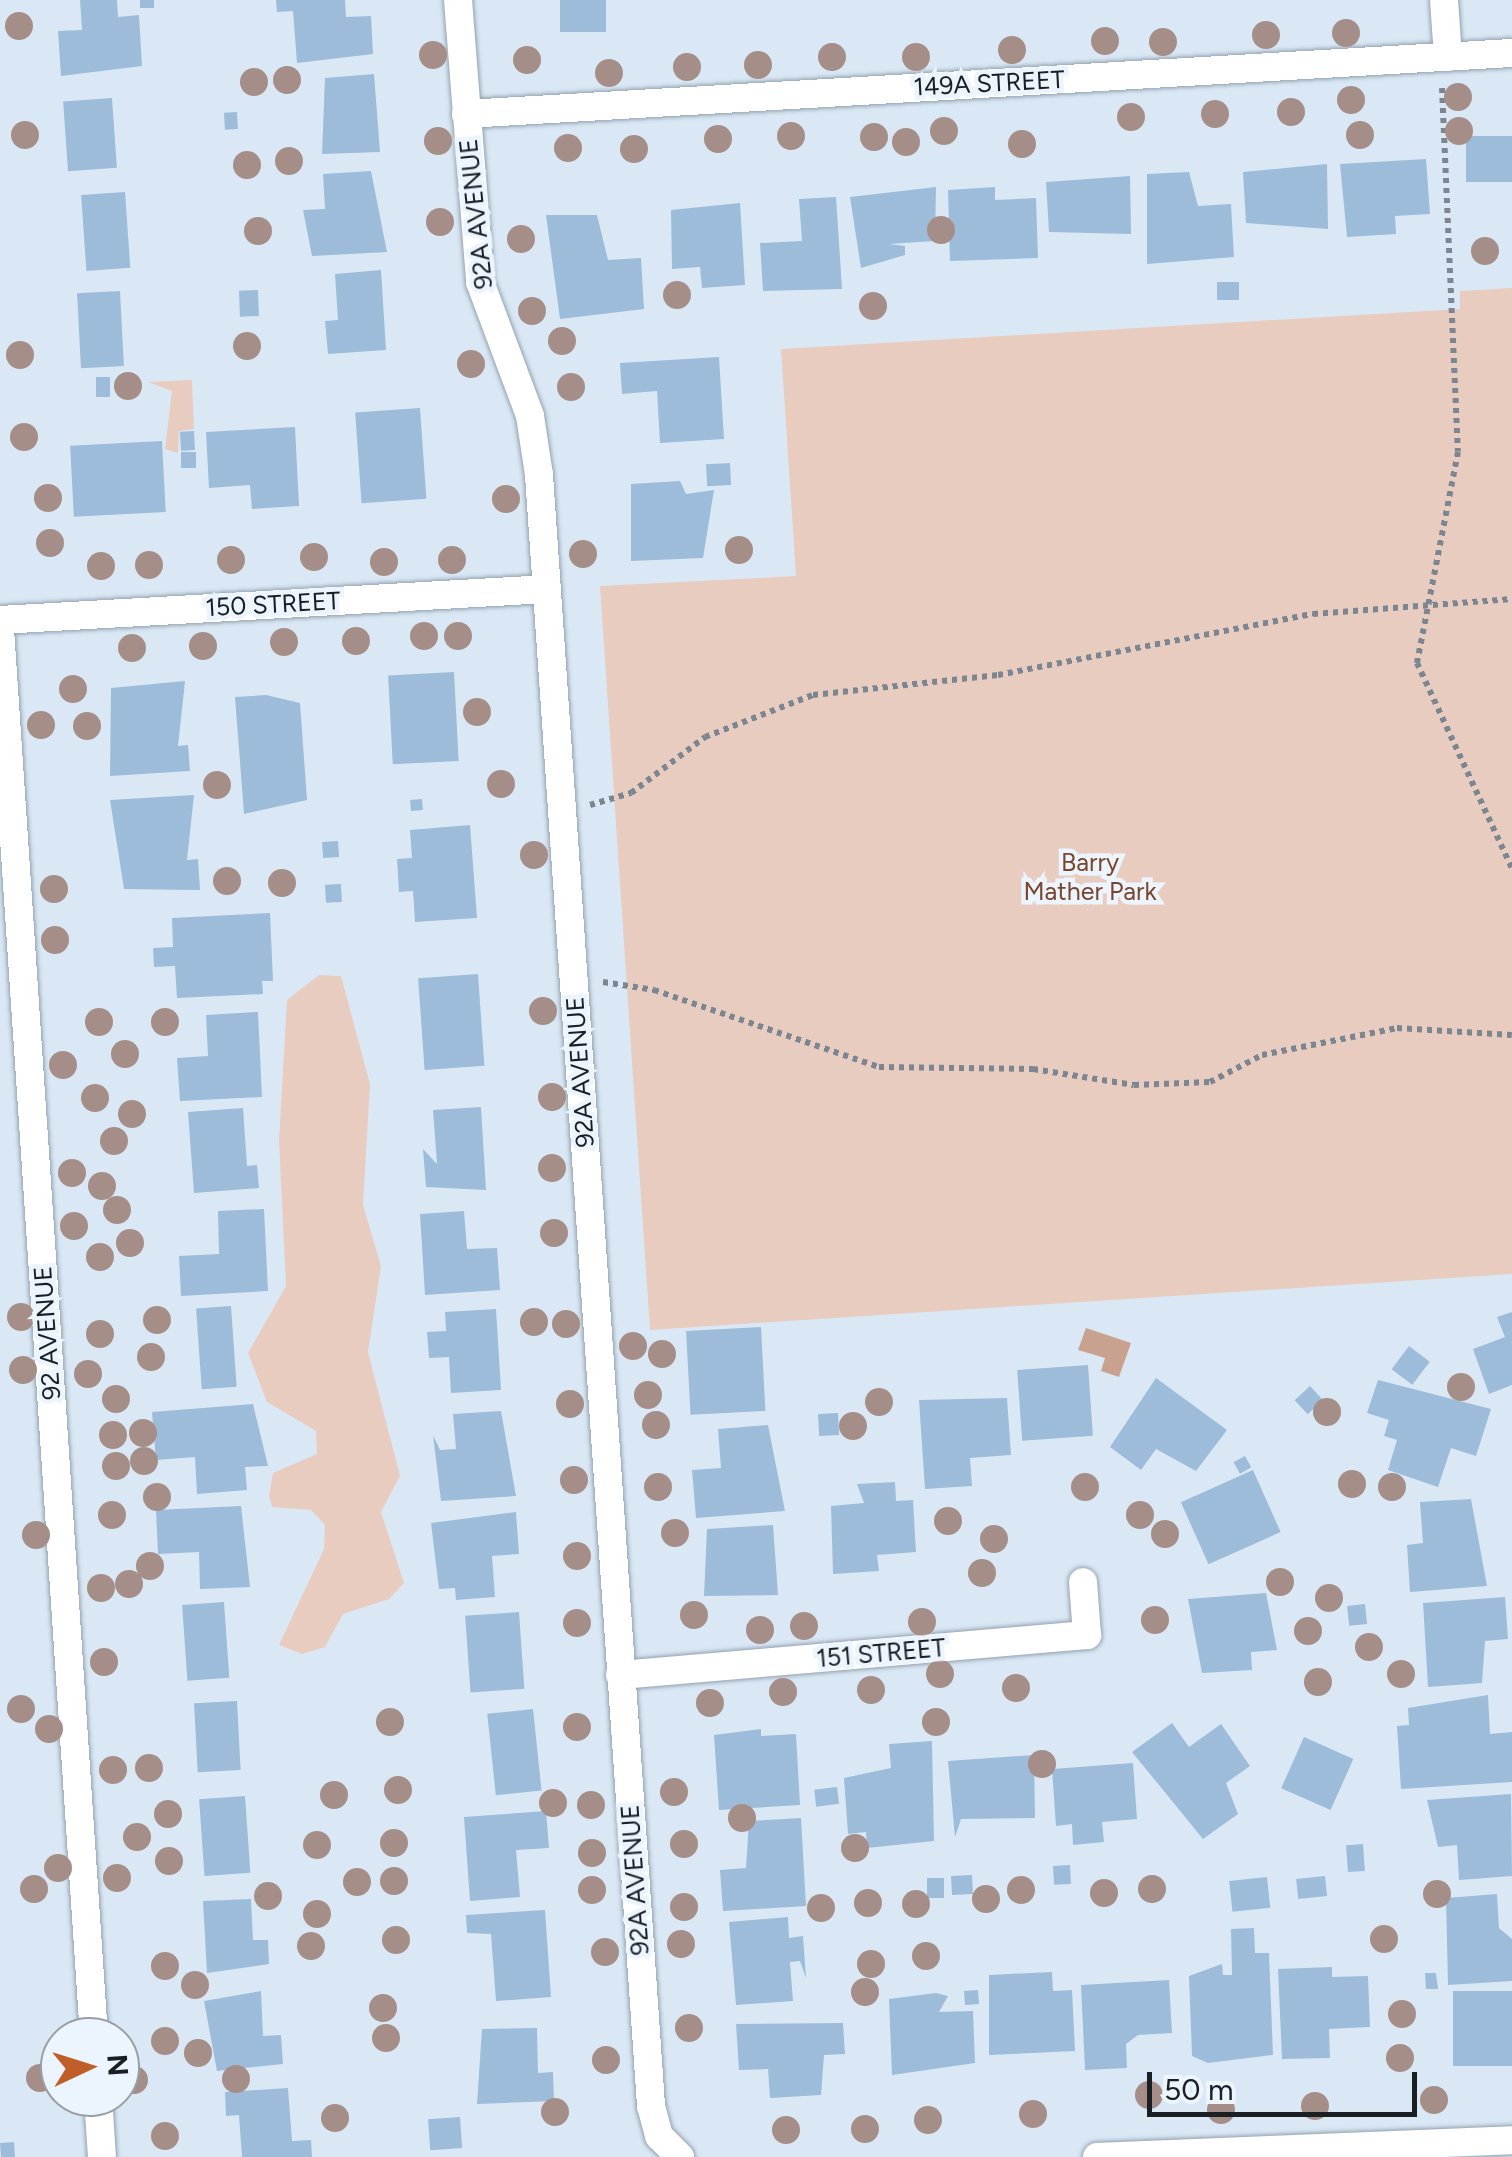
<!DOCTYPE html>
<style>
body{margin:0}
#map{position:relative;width:1512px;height:2157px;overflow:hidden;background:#dae8f6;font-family:Figtree,sans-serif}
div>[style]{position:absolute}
.green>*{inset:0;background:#e9ccc0}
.water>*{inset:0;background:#c8a18f}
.building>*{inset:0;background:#9dbcd9;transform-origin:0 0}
.path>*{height:6px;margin-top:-3px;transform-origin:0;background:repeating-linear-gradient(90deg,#7c8690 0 5px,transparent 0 10px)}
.roads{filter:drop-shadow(0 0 2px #94a1ae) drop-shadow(0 0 2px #94a1ae)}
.minor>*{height:28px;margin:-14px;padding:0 14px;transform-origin:14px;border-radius:14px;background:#fff}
.trees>*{width:28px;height:28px;margin:-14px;border-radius:50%;background:#a58e87}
span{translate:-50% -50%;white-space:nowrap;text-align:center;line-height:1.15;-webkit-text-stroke:9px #ecf5fd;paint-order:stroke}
.street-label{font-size:25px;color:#1a1f24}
.park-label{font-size:25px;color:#7a452c}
.north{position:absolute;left:40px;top:2017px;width:100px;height:100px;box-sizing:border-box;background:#ecf5fd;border:2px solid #989fa6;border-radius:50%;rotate:86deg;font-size:28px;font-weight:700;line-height:40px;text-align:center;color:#1a1f24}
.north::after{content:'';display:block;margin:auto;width:35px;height:45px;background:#c15d29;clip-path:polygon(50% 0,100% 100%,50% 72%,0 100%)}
.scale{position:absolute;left:1147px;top:2072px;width:270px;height:45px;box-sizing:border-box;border:5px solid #1a1f24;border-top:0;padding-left:12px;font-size:30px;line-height:35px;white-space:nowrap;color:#1a1f24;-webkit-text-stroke:8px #ecf5fd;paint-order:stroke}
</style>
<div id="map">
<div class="green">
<i style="clip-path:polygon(1512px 288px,1512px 1274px,650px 1330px,600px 586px,796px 576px,781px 349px,1460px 309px,1460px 291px)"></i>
<i style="clip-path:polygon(192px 380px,194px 429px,179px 431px,178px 453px,165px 449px,172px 391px,148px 382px)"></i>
<i style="clip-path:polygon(319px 975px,341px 976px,370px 1084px,363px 1205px,381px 1266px,368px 1352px,400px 1476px,381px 1512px,404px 1583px,389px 1599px,343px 1614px,325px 1647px,302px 1654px,279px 1645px,324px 1549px,325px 1525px,311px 1510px,272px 1507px,269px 1496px,273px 1473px,317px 1454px,316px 1431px,267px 1402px,248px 1353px,286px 1286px,279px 1141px,287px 1000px)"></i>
</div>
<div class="water">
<i style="clip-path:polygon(1086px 1328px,1131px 1343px,1119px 1377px,1101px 1371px,1105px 1358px,1078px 1350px)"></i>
</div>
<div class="building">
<i style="clip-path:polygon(80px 0,117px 0,118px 17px,139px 15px,142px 66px,61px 76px,58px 31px,82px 30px)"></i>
<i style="left:140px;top:0;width:14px;height:8px"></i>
<i style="clip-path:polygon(276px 0,345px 0,346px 17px,371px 16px,373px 54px,297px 63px,293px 11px,277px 12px)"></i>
<i style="left:560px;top:0;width:46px;height:32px"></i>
<i style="clip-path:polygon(374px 74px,380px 152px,322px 154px,325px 78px)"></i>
<i style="left:112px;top:98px;width:70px;height:49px;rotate:86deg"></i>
<i style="left:237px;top:112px;width:17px;height:13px;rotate:87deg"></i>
<i style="left:1512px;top:136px;width:46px;height:46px;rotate:90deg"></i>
<i style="clip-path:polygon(1426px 159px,1430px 214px,1395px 216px,1396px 234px,1347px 237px,1340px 164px)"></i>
<i style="clip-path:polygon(1327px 164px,1328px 229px,1246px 223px,1243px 172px)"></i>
<i style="clip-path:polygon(371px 171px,387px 252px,312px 256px,303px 210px,325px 209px,323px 174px)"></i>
<i style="clip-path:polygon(1189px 172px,1198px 206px,1231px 204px,1234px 257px,1147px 264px,1147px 174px)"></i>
<i style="clip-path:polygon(1130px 176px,1131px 234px,1049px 232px,1046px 182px)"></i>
<i style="clip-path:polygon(936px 187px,935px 241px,889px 244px,905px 246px,905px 255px,861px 268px,850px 197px)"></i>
<i style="clip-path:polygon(995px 187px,995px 200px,1036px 198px,1038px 258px,950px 261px,948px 190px)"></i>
<i style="left:125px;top:192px;width:76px;height:44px;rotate:86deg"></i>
<i style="clip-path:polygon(836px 197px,842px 289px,763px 291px,760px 243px,802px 241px,799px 199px)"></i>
<i style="clip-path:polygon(740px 203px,745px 285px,702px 288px,700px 267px,672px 269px,671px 210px)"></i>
<i style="clip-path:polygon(546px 215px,597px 215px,608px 260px,641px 258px,644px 309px,560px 319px)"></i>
<i style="clip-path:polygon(381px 270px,386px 350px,328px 354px,325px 321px,338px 320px,335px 274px)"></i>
<i style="left:1239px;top:282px;width:18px;height:22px;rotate:90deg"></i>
<i style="left:258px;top:290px;width:26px;height:19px;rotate:88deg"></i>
<i style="left:120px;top:291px;width:75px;height:43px;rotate:87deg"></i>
<i style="clip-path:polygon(719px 357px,724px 439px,660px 443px,657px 391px,622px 394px,620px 363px)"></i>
<i style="left:110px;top:377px;width:20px;height:14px;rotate:90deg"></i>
<i style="left:420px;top:408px;width:91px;height:65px;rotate:86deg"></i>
<i style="clip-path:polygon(295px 427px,299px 506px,252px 509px,250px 485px,209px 488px,206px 432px)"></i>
<i style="left:194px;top:431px;width:19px;height:14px;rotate:87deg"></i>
<i style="left:162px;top:441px;width:71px;height:92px;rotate:87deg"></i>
<i style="left:196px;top:452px;width:16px;height:15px;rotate:90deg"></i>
<i style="left:730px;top:463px;width:22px;height:24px;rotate:87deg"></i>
<i style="clip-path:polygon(680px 481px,686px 494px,714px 490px,703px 558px,631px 561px,631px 484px)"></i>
<i style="left:454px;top:672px;width:89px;height:66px;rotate:87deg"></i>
<i style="clip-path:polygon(185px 681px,178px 746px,188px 745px,190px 771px,110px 776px,111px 688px)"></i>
<i style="clip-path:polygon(266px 695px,300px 703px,307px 800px,244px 814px,235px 697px)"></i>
<i style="clip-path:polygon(194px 795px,187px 860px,198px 859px,200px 890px,124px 889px,110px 800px)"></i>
<i style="left:422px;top:799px;width:11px;height:12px;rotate:85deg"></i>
<i style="clip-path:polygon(470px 825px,477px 918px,415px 922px,413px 891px,399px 892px,397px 859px,412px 858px,410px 830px)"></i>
<i style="left:338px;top:841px;width:16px;height:16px;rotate:86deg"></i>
<i style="left:341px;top:884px;width:18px;height:16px;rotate:87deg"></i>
<i style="clip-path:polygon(270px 913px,273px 981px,262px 981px,263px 994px,177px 998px,175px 966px,154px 967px,153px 948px,173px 947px,172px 918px)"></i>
<i style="left:478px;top:974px;width:92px;height:60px;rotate:86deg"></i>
<i style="clip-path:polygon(258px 1012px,262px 1097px,180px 1101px,177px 1058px,208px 1056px,206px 1015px)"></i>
<i style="clip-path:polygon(481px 1107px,486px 1190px,426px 1187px,423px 1149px,437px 1164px,433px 1110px)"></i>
<i style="clip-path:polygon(243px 1108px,247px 1166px,257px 1165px,259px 1188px,194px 1193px,188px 1112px)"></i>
<i style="clip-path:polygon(264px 1209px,268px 1291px,181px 1296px,179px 1256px,219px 1254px,218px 1211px)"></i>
<i style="clip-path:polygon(464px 1211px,467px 1249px,497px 1248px,500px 1290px,425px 1295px,420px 1214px)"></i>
<i style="left:231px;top:1306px;width:81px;height:35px;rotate:86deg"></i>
<i style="clip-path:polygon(496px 1309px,501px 1390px,451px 1393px,449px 1357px,429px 1358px,427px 1332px,446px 1331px,445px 1312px)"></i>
<i style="clip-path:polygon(1512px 1312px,1512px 1385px,1489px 1394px,1473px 1349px,1505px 1337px,1497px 1317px)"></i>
<i style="left:761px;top:1327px;width:84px;height:75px;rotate:87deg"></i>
<i style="left:1409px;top:1346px;width:26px;height:29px;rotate:37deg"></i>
<i style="left:1088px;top:1365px;width:71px;height:71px;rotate:86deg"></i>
<i style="clip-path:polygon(1156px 1378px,1227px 1430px,1196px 1471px,1156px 1449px,1141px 1470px,1110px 1447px)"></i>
<i style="clip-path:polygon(1378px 1380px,1491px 1409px,1476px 1456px,1451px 1448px,1438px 1487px,1388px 1470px,1397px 1440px,1384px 1436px,1389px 1420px,1367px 1413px)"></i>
<i style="left:1310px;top:1386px;width:19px;height:21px;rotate:47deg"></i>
<i style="clip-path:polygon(1007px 1398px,1011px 1455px,970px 1458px,972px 1486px,925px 1489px,919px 1400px)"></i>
<i style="clip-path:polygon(253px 1404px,268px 1466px,245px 1467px,247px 1490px,197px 1494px,195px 1457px,156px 1460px,152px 1412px)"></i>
<i style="clip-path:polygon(501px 1411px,516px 1496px,441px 1501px,433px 1435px,440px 1450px,456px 1449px,453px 1414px)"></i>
<i style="left:838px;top:1413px;width:22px;height:20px;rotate:87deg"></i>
<i style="clip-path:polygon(768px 1425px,785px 1511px,696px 1518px,692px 1470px,721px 1468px,718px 1429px)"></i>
<i style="left:1245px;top:1456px;width:13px;height:13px;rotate:61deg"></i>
<i style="left:1253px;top:1470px;width:68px;height:79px;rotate:66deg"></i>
<i style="clip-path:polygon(895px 1482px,896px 1501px,913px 1500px,916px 1552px,877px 1555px,879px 1571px,833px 1574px,831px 1506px,864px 1503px,857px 1484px)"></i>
<i style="clip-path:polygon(1471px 1499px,1487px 1586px,1410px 1592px,1407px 1545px,1423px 1543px,1420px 1502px)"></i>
<i style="clip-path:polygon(241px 1506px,250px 1587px,200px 1589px,199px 1552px,158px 1554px,156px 1510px)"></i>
<i style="clip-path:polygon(516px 1512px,519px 1554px,492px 1556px,495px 1597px,456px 1600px,455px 1588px,439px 1589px,431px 1523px)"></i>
<i style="clip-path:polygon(773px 1525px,778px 1595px,704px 1596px,707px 1529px)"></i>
<i style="clip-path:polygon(1266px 1593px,1277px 1650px,1251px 1652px,1252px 1670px,1202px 1673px,1188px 1599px)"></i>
<i style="clip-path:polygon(1505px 1597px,1508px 1639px,1485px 1641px,1482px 1683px,1428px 1687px,1423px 1603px)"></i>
<i style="left:224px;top:1602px;width:76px;height:42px;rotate:86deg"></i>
<i style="left:1365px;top:1604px;width:20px;height:18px;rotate:84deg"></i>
<i style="left:519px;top:1612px;width:77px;height:54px;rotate:86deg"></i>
<i style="clip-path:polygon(1488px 1695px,1490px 1734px,1512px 1732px,1512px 1782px,1401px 1789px,1397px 1726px,1409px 1725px,1408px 1708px)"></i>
<i style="left:237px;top:1701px;width:69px;height:43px;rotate:87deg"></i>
<i style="left:533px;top:1709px;width:82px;height:46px;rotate:84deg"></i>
<i style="clip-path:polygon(1172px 1723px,1189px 1747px,1221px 1724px,1250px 1766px,1226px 1783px,1238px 1814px,1203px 1839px,1132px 1752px)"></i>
<i style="clip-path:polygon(761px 1729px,761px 1736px,796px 1734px,800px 1805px,719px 1810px,714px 1735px)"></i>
<i style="left:1304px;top:1737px;width:54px;height:56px;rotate:24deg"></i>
<i style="clip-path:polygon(932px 1741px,934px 1841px,867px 1848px,866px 1832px,848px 1834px,844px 1778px,891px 1768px,889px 1744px)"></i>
<i style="clip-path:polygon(1034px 1755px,1035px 1818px,961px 1819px,955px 1837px,948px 1761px)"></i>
<i style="clip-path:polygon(1133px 1763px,1137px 1819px,1102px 1822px,1104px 1842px,1073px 1845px,1072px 1824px,1056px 1826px,1052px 1769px)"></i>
<i style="left:837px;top:1787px;width:17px;height:23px;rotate:83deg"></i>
<i style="clip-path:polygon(1511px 1794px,1512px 1876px,1459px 1880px,1457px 1845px,1438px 1847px,1427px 1800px)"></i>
<i style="left:245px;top:1796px;width:77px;height:46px;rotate:86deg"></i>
<i style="clip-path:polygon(546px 1811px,549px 1848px,516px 1850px,520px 1897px,470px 1901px,464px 1817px)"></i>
<i style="clip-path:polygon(801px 1818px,806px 1906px,723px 1911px,720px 1870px,746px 1868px,749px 1821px)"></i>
<i style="left:1363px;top:1844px;width:27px;height:17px;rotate:86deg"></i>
<i style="left:1070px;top:1865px;width:19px;height:17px;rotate:87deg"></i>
<i style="left:972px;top:1875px;width:19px;height:21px;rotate:87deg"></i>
<i style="left:1325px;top:1876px;width:20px;height:29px;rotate:84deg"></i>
<i style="left:1267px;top:1877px;width:31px;height:38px;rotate:84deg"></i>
<i style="left:927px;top:1878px;width:17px;height:20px"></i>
<i style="clip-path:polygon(1497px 1894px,1499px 1928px,1512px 1939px,1512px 1981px,1448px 1985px,1446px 1898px)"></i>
<i style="clip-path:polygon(251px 1899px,253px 1940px,268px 1940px,269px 1964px,207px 1973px,203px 1901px)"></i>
<i style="clip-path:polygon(545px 1910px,551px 1997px,496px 2001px,491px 1934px,467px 1933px,466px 1915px)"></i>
<i style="clip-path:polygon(788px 1917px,789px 1938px,803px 1936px,806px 1978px,800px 1961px,790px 1962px,793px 2001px,736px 2005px,729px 1922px)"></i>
<i style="clip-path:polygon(1254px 1928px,1255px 1953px,1269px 1953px,1273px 2055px,1208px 2063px,1192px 2056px,1189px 1976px,1222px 1964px,1223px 1975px,1232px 1975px,1231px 1929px)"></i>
<i style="clip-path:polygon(1332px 1967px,1332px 1977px,1368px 1976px,1370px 2027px,1329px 2029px,1330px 2058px,1282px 2059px,1278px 1969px)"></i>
<i style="clip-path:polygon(1052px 1972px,1053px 1991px,1072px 1990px,1075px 2051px,989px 2055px,989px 1975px)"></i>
<i style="clip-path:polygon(1425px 1973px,1436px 1973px,1438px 1989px,1426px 1989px)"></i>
<i style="clip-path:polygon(1169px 1980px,1172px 2033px,1138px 2035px,1126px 2044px,1127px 2068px,1085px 2070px,1081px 1985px)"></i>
<i style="left:978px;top:1990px;width:14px;height:14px;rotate:86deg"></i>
<i style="clip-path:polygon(261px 1991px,263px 2036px,281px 2035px,283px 2064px,217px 2071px,204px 2001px)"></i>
<i style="left:1512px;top:1991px;width:75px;height:59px;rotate:90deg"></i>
<i style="clip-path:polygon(936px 1993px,948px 1996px,939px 2012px,973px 2011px,975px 2063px,892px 2075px,889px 1999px)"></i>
<i style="clip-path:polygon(843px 2023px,845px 2054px,824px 2055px,821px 2095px,770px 2098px,768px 2069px,739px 2070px,736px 2024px)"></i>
<i style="clip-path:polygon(537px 2028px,538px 2073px,553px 2072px,554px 2101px,477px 2104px,482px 2029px)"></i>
<i style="clip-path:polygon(288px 2088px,292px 2141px,311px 2140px,312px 2157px,242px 2157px,239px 2115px,226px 2116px,225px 2092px)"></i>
<i style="left:460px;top:2117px;width:31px;height:32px;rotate:86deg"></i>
<i style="left:14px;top:2142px;width:15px;height:14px;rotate:86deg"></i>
</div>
<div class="path">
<i style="left:1442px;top:88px;width:364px;rotate:87.5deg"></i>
<i style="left:1458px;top:452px;width:215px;rotate:101deg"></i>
<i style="left:1417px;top:663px;width:227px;rotate:65.2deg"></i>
<i style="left:590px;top:805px;width:43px;rotate:-16.3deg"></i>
<i style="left:631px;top:793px;width:93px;rotate:-37.1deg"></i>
<i style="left:705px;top:737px;width:116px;rotate:-21.3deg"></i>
<i style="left:813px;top:695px;width:186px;rotate:-6.2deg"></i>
<i style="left:998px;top:675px;width:321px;rotate:-11deg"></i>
<i style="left:1313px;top:614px;width:200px;rotate:-4.3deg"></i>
<i style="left:603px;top:982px;width:52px;rotate:8.9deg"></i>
<i style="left:654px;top:990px;width:238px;rotate:18.9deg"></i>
<i style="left:879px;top:1067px;width:154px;rotate:0.7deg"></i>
<i style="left:1033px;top:1069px;width:102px;rotate:9deg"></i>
<i style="left:1134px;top:1085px;width:76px;rotate:-2.3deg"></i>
<i style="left:1210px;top:1082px;width:59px;rotate:-27.4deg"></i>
<i style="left:1262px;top:1055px;width:138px;rotate:-11.3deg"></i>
<i style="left:1397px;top:1028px;width:115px;rotate:3.5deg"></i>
</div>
<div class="roads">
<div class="minor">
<i style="left:458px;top:0;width:283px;rotate:85.5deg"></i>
<i style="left:480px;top:282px;width:143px;rotate:69.5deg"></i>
<i style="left:530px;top:416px;width:60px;rotate:81.3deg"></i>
<i style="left:539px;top:475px;width:1635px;rotate:86.07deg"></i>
<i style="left:651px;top:2106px;width:31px;rotate:75deg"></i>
<i style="left:659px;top:2136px;width:30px;rotate:45deg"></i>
<i style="left:1444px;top:0;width:57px;rotate:86deg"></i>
<i style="left:466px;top:114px;width:1048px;rotate:-3.34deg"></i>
<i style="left:0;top:620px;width:548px;rotate:-3.24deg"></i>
<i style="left:0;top:629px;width:1411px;rotate:86.18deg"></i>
<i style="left:620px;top:1675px;width:469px;rotate:-4.9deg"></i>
<i style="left:1087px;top:1635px;width:53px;rotate:-94.3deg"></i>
<i style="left:98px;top:2097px;width:60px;rotate:86.2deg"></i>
<i style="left:1097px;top:2157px;width:415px;rotate:-2.3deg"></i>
</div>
</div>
<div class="trees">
<i style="left:19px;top:26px"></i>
<i style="left:1346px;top:33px"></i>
<i style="left:1266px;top:35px"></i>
<i style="left:1105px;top:41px"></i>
<i style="left:1163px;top:42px"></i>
<i style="left:1012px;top:50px"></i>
<i style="left:433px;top:55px"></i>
<i style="left:832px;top:57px"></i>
<i style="left:916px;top:57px"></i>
<i style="left:527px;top:60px"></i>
<i style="left:758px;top:65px"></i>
<i style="left:687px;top:67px"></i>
<i style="left:609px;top:73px"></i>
<i style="left:287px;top:80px"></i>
<i style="left:254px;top:82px"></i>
<i style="left:1458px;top:97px"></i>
<i style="left:1351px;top:100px"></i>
<i style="left:1291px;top:112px"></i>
<i style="left:1215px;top:114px"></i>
<i style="left:1131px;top:117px"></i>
<i style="left:944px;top:131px"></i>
<i style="left:1459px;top:131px"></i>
<i style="left:25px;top:135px"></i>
<i style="left:1360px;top:135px"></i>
<i style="left:791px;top:136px"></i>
<i style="left:874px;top:137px"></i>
<i style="left:718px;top:139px"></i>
<i style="left:438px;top:141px"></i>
<i style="left:906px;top:142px"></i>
<i style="left:1022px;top:144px"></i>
<i style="left:568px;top:148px"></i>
<i style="left:634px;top:149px"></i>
<i style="left:289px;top:161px"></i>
<i style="left:247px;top:165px"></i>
<i style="left:440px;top:222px"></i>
<i style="left:941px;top:230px"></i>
<i style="left:258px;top:231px"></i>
<i style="left:521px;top:239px"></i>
<i style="left:1485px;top:251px"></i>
<i style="left:677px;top:295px"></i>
<i style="left:873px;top:306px"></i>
<i style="left:532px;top:311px"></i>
<i style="left:562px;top:341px"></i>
<i style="left:247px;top:346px"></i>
<i style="left:20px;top:355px"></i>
<i style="left:471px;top:364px"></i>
<i style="left:128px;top:386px"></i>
<i style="left:571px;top:387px"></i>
<i style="left:24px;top:437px"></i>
<i style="left:48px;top:498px"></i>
<i style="left:506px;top:499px"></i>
<i style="left:50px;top:543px"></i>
<i style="left:739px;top:550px"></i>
<i style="left:583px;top:554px"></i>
<i style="left:314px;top:557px"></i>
<i style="left:231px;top:560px"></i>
<i style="left:452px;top:560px"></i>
<i style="left:384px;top:562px"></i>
<i style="left:149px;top:565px"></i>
<i style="left:101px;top:566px"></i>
<i style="left:424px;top:636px"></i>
<i style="left:458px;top:636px"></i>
<i style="left:356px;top:641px"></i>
<i style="left:284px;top:642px"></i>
<i style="left:203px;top:646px"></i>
<i style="left:132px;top:648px"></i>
<i style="left:73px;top:689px"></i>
<i style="left:477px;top:712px"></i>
<i style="left:41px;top:725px"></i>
<i style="left:87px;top:726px"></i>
<i style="left:501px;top:784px"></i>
<i style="left:217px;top:785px"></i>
<i style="left:534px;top:855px"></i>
<i style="left:227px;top:881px"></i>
<i style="left:282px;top:883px"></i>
<i style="left:54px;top:889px"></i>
<i style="left:55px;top:940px"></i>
<i style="left:543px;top:1011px"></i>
<i style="left:99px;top:1022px"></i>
<i style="left:165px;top:1022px"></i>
<i style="left:125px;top:1054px"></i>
<i style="left:63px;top:1065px"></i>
<i style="left:552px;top:1097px"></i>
<i style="left:95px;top:1098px"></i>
<i style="left:132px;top:1114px"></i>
<i style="left:114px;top:1141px"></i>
<i style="left:552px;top:1168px"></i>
<i style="left:72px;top:1173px"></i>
<i style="left:102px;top:1186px"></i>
<i style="left:117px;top:1210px"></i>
<i style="left:74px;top:1226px"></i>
<i style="left:554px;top:1233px"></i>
<i style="left:130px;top:1243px"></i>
<i style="left:100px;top:1257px"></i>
<i style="left:21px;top:1317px"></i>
<i style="left:157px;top:1320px"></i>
<i style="left:534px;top:1322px"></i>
<i style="left:566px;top:1324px"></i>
<i style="left:100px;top:1334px"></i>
<i style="left:633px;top:1346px"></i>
<i style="left:662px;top:1354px"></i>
<i style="left:151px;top:1357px"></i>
<i style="left:23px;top:1370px"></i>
<i style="left:88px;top:1374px"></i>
<i style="left:1461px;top:1387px"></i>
<i style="left:648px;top:1395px"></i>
<i style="left:116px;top:1399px"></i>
<i style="left:879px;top:1402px"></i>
<i style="left:570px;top:1404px"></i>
<i style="left:1327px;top:1412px"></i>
<i style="left:656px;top:1425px"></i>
<i style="left:853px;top:1426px"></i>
<i style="left:143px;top:1433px"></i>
<i style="left:113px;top:1435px"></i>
<i style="left:144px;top:1461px"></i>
<i style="left:116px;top:1466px"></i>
<i style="left:574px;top:1480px"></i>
<i style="left:1352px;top:1484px"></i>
<i style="left:658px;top:1487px"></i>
<i style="left:1085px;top:1487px"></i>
<i style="left:1392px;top:1487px"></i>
<i style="left:157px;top:1497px"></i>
<i style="left:112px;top:1515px"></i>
<i style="left:1140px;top:1515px"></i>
<i style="left:948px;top:1521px"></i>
<i style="left:675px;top:1533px"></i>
<i style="left:1165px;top:1534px"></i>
<i style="left:36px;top:1535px"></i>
<i style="left:994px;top:1539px"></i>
<i style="left:577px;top:1556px"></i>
<i style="left:150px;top:1566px"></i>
<i style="left:982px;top:1573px"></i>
<i style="left:1280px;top:1582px"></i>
<i style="left:129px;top:1584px"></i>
<i style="left:101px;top:1588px"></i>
<i style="left:1329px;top:1598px"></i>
<i style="left:694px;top:1615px"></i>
<i style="left:1155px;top:1620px"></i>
<i style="left:922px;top:1622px"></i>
<i style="left:577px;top:1623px"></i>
<i style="left:804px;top:1626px"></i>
<i style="left:760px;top:1630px"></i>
<i style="left:1308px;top:1631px"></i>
<i style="left:1369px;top:1647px"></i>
<i style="left:104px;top:1662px"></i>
<i style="left:940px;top:1674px"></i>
<i style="left:1401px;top:1674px"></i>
<i style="left:1318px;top:1682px"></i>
<i style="left:1016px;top:1688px"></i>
<i style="left:871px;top:1690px"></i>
<i style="left:783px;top:1692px"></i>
<i style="left:710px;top:1703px"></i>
<i style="left:21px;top:1709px"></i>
<i style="left:390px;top:1722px"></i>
<i style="left:936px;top:1722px"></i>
<i style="left:577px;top:1727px"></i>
<i style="left:49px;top:1729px"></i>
<i style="left:1042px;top:1764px"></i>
<i style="left:149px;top:1768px"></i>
<i style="left:113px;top:1770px"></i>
<i style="left:398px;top:1790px"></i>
<i style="left:674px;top:1792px"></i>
<i style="left:334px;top:1795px"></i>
<i style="left:553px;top:1803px"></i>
<i style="left:591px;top:1805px"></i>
<i style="left:168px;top:1814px"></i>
<i style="left:742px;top:1818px"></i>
<i style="left:137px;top:1837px"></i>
<i style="left:394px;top:1843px"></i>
<i style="left:684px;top:1844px"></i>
<i style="left:317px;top:1845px"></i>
<i style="left:855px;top:1848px"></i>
<i style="left:592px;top:1853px"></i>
<i style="left:169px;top:1861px"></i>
<i style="left:58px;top:1868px"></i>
<i style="left:117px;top:1878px"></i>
<i style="left:394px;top:1881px"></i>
<i style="left:357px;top:1882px"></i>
<i style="left:34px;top:1889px"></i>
<i style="left:1152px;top:1889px"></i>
<i style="left:592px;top:1890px"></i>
<i style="left:1021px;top:1890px"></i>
<i style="left:1104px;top:1893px"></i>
<i style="left:1437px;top:1894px"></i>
<i style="left:268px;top:1896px"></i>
<i style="left:986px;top:1899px"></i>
<i style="left:868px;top:1903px"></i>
<i style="left:916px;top:1904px"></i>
<i style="left:684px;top:1907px"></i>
<i style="left:821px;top:1908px"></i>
<i style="left:317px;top:1914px"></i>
<i style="left:1384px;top:1939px"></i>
<i style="left:396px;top:1940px"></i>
<i style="left:681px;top:1944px"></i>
<i style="left:311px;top:1946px"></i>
<i style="left:605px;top:1952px"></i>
<i style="left:926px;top:1956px"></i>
<i style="left:871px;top:1964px"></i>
<i style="left:165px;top:1966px"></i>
<i style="left:195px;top:1985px"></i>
<i style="left:865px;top:1992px"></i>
<i style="left:383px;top:2008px"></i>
<i style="left:1402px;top:2014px"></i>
<i style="left:689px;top:2028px"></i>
<i style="left:386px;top:2038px"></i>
<i style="left:165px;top:2041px"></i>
<i style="left:198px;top:2053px"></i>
<i style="left:1400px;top:2058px"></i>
<i style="left:606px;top:2060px"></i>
<i style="left:40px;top:2078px"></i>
<i style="left:236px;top:2079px"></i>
<i style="left:134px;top:2080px"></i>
<i style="left:1149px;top:2095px"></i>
<i style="left:1434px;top:2100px"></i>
<i style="left:1315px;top:2106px"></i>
<i style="left:1221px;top:2110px"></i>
<i style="left:555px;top:2112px"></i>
<i style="left:1033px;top:2114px"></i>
<i style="left:335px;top:2118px"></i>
<i style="left:928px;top:2120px"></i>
<i style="left:865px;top:2129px"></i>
<i style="left:786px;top:2130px"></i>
<i style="left:165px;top:2136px"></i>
</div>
<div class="street-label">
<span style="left:989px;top:83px;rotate:-3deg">149A STREET</span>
<span style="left:476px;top:214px;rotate:-96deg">92A AVENUE</span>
<span style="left:273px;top:604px;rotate:-3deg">150 STREET</span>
<span style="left:580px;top:1072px;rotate:-94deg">92A AVENUE</span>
<span style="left:47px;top:1333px;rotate:-94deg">92 AVENUE</span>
<span style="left:881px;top:1653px;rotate:-5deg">151 STREET</span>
<span style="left:635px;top:1880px;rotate:-94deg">92A AVENUE</span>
</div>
<div class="park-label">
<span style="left:1090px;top:877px">Barry<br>Mather Park</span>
</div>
<div class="north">N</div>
<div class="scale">50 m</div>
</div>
